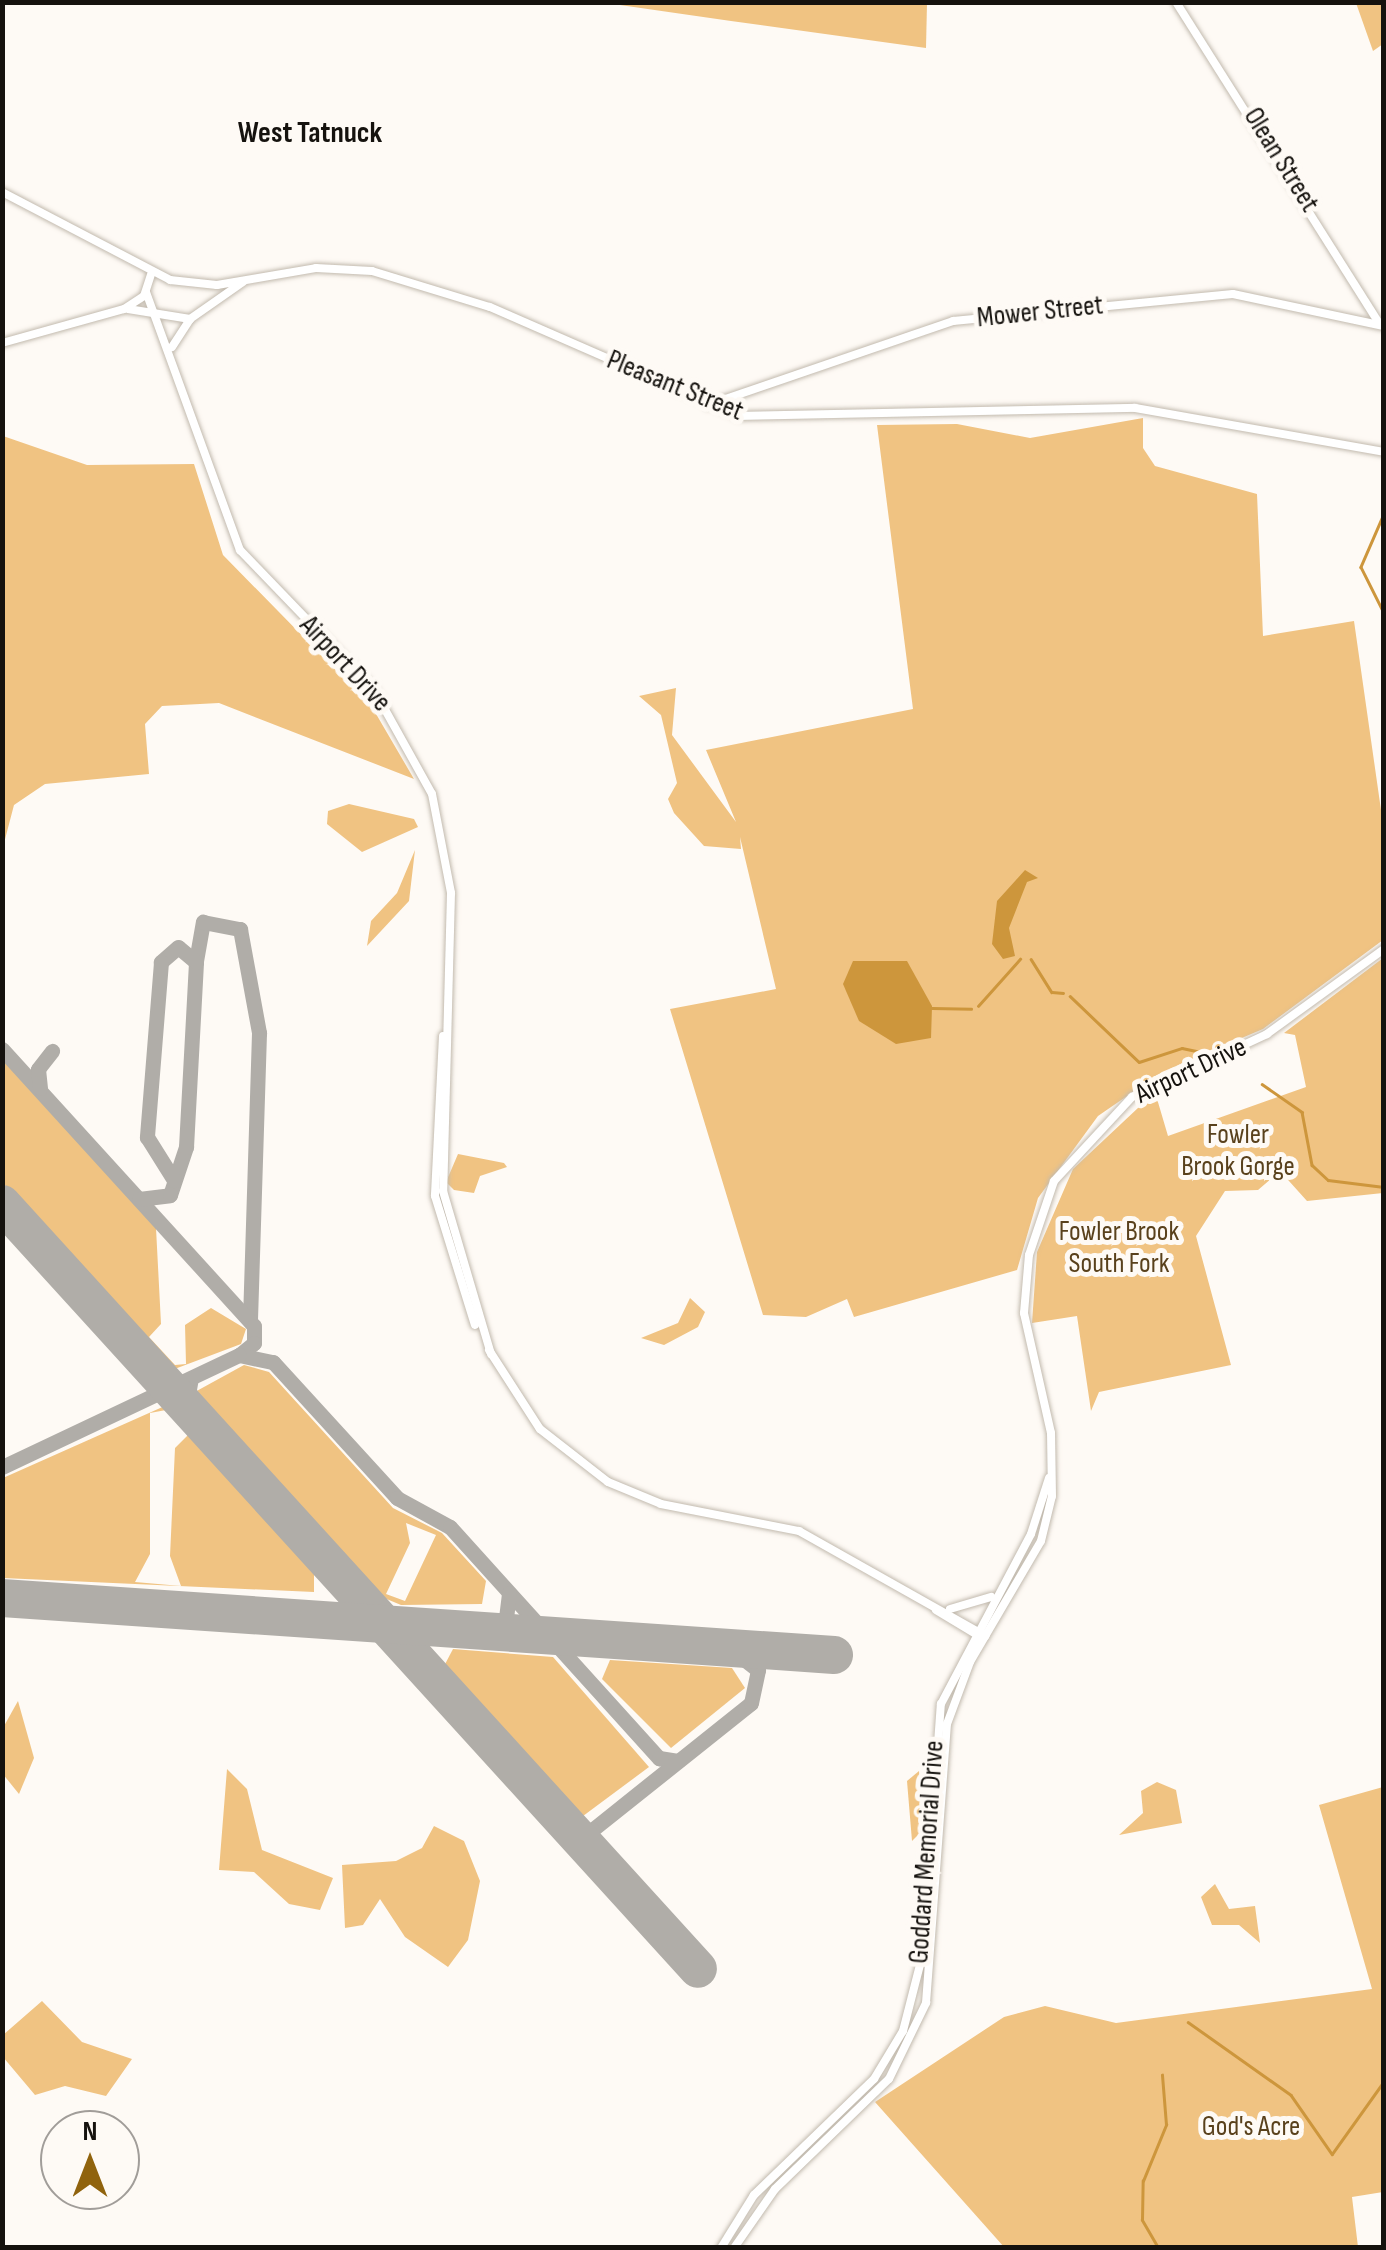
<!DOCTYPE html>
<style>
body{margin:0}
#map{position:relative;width:1386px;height:2250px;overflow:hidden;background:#fefaf5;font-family:"Sofia Sans Condensed",sans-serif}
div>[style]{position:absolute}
.green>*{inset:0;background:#f0c382}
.water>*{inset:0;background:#cd963c}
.stream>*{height:2.5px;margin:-1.25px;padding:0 1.25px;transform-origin:1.25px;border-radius:1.25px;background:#cd963c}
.taxiway>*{height:15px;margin:-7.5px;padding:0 7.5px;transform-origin:7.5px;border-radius:7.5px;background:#b0ada8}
.runway>*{height:38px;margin:-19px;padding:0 19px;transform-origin:19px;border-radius:19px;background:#b0ada8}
.roads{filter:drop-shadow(0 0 2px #c2baae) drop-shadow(0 0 2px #c2baae)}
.secondary>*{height:8px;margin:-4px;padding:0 4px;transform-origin:4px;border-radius:4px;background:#fff}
.primary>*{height:8px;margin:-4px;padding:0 4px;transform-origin:4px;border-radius:4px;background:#fff}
span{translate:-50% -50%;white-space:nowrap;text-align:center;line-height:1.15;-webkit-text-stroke:10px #fefaf5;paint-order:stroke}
.street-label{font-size:28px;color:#15120e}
.park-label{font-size:28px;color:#59411c}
.neighbourhood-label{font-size:30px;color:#15120e;font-weight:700}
.frame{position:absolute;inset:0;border:5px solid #15120e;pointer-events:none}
.north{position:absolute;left:40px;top:2110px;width:100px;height:100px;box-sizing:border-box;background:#fefaf5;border:2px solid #a19d99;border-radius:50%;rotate:0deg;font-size:28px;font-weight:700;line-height:40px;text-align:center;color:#15120e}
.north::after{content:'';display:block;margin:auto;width:35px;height:45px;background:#90630d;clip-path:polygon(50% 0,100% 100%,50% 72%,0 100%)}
</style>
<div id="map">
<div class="green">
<i style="clip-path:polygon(606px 3px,927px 3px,926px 48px,731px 21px)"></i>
<i style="clip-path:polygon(1356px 3px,1383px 3px,1383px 44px,1373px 51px)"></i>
<i style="clip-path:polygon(1143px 418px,1143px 448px,1155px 466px,1257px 494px,1263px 636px,1354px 621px,1383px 824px,1383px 940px,1263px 1029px,1162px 1072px,1098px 1116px,1038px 1198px,1017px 1270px,854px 1317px,847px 1299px,806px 1317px,763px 1315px,670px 1009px,776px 989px,740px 837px,741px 849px,704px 846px,674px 813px,668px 799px,677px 783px,661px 715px,639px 696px,676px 688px,672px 735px,736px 822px,706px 750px,913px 709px,877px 425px,957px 424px,1030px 438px)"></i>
<i style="clip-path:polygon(3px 436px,87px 465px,194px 464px,223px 555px,372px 707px,414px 779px,219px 703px,162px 706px,145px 724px,149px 774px,45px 784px,14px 805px,3px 847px)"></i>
<i style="clip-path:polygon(349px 804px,414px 819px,418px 827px,362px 852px,327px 824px,328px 811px)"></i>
<i style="clip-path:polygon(415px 850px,409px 901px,367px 946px,371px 921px,397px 893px)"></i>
<i style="clip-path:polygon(1383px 958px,1383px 1193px,1307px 1201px,1280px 1171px,1258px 1190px,1225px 1191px,1196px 1236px,1231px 1365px,1099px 1392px,1091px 1411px,1077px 1316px,1032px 1323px,1037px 1252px,1073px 1169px,1155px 1092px,1168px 1136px,1306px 1087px,1295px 1035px,1284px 1033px)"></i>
<i style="clip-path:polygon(3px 1060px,156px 1228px,161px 1324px,149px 1337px,175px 1365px,186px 1364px,185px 1325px,211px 1308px,246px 1329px,241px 1344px,172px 1370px,3px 1183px)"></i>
<i style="clip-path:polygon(458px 1154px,504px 1163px,507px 1167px,480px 1176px,474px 1193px,454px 1190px,446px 1182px)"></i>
<i style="clip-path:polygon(690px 1298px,705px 1312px,698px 1327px,664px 1345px,641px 1338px,678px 1323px)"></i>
<i style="clip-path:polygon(evenodd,244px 1365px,269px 1372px,393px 1508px,442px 1533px,486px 1581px,482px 1604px,401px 1605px,377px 1595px,193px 1393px,244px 1365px,406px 1523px,436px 1535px,405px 1601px,386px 1594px,410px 1543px,406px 1523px)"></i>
<i style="clip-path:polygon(evenodd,167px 1405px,314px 1566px,314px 1592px,3px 1578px,3px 1478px,167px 1405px,166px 1410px,188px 1435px,175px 1448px,170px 1556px,181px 1586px,135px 1582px,150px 1554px,150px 1413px,166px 1410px)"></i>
<i style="clip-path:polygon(453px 1649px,553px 1657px,649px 1767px,579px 1819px,443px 1668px)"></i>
<i style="clip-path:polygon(610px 1660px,732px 1668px,745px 1688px,671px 1748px,602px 1679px)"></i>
<i style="clip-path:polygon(18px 1701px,34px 1758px,19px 1794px,2px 1773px,4px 1726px)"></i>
<i style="clip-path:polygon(227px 1769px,247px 1789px,262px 1850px,333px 1878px,320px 1910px,289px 1904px,254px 1872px,219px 1870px)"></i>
<i style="clip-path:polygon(919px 1771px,922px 1831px,912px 1841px,907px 1781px)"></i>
<i style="clip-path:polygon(1157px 1782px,1176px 1790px,1182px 1823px,1119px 1835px,1143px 1813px,1141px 1791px)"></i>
<i style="clip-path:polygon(1383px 1787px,1383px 2192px,1352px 2197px,1358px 2247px,1004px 2247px,875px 2102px,1004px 2017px,1045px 2006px,1116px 2023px,1372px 1989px,1319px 1805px)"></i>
<i style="clip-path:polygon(434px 1826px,464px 1841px,480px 1881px,468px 1940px,448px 1967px,405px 1937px,380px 1899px,363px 1925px,345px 1928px,342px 1865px,396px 1861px,422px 1848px)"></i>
<i style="clip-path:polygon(1215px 1884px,1229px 1909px,1255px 1906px,1260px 1943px,1239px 1925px,1212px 1925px,1201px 1897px)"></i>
<i style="clip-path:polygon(42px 2001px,82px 2042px,132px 2059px,106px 2096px,65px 2086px,35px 2095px,3px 2057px,3px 2035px)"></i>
</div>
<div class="water">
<i style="clip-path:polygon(1025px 870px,1038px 878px,1027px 882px,1009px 928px,1015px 956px,1003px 959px,992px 944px,997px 901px)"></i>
<i style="clip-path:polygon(853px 961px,907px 961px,932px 1006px,931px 1038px,896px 1044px,859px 1021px,843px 984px)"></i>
</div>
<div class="stream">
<i style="left:1384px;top:514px;width:58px;rotate:113.5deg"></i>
<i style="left:1361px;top:567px;width:51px;rotate:63.4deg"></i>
<i style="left:1031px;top:959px;width:39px;rotate:58deg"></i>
<i style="left:1052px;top:992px;width:11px;rotate:5deg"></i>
<i style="left:1070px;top:996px;width:95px;rotate:43.7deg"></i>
<i style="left:1139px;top:1062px;width:45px;rotate:-18deg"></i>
<i style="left:1182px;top:1048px;width:24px;rotate:12deg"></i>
<i style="left:978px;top:1006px;width:63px;rotate:-48.2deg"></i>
<i style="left:932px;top:1008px;width:39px;rotate:1deg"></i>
<i style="left:1262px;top:1084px;width:49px;rotate:35deg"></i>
<i style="left:1302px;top:1112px;width:54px;rotate:79.3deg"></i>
<i style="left:1312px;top:1165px;width:22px;rotate:43deg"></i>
<i style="left:1328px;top:1180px;width:56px;rotate:7.1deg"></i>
<i style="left:1188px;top:2022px;width:126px;rotate:35.3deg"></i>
<i style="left:1291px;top:2095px;width:72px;rotate:55.2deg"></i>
<i style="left:1332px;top:2154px;width:90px;rotate:-54.5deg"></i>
<i style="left:1158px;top:2248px;width:32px;rotate:-120deg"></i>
<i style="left:1142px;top:2220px;width:39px;rotate:-89deg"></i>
<i style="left:1143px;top:2181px;width:61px;rotate:-67.7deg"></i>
<i style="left:1166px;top:2125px;width:50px;rotate:-94.6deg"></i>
</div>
<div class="taxiway">
<i style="left:196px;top:961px;width:40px;rotate:-80deg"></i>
<i style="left:203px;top:922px;width:38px;rotate:11deg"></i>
<i style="left:240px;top:929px;width:106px;rotate:79.6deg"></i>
<i style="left:259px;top:1033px;width:288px;rotate:91.8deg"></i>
<i style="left:2px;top:1049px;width:374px;rotate:47.7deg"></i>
<i style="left:254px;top:1326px;width:17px;rotate:90deg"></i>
<i style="left:254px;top:1343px;width:19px;rotate:141deg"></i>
<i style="left:239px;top:1355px;width:35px;rotate:12deg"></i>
<i style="left:273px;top:1362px;width:184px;rotate:47.6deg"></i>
<i style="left:397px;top:1498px;width:60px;rotate:28.7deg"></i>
<i style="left:450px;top:1527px;width:312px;rotate:47.9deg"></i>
<i style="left:659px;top:1758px;width:19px;rotate:9deg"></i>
<i style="left:40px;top:1088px;width:19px;rotate:-96deg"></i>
<i style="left:38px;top:1069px;width:23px;rotate:-52deg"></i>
<i style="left:139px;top:1199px;width:31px;rotate:-7deg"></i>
<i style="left:170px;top:1195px;width:51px;rotate:-71.6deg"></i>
<i style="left:186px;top:1147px;width:185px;rotate:-86.9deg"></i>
<i style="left:196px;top:962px;width:23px;rotate:-140deg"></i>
<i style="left:178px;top:947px;width:23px;rotate:139deg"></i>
<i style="left:161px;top:962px;width:176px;rotate:94.6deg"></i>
<i style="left:147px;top:1137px;width:51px;rotate:57.9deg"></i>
<i style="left:186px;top:1406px;width:28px;rotate:-80deg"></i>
<i style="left:2px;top:1467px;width:262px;rotate:-25.3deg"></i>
<i style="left:485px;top:1631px;width:25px;rotate:-32deg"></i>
<i style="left:506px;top:1618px;width:25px;rotate:-83deg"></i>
<i style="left:569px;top:1828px;width:23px;rotate:5deg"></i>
<i style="left:592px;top:1830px;width:203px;rotate:-38.6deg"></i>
<i style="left:751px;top:1703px;width:34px;rotate:-78deg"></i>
<i style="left:758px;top:1670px;width:36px;rotate:-142deg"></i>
<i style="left:590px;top:1851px;width:21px;rotate:-85deg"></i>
</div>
<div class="runway">
<i style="left:2px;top:1204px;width:1034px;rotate:47.7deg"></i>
<i style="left:2px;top:1598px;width:834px;rotate:3.92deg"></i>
</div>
<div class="roads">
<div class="secondary">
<i style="left:1176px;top:2px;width:378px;rotate:57.7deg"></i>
<i style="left:146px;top:292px;width:275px;rotate:70deg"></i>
<i style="left:240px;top:550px;width:192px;rotate:46.1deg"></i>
<i style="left:373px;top:688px;width:121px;rotate:60.9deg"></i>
<i style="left:432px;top:794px;width:101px;rotate:79.1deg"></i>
<i style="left:451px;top:893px;width:298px;rotate:91.5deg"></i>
<i style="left:443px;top:1191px;width:170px;rotate:73.6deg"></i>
<i style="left:128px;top:309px;width:63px;rotate:9.2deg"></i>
<i style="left:190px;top:319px;width:65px;rotate:-34.9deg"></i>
<i style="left:2px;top:343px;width:127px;rotate:-15.6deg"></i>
<i style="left:124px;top:309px;width:24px;rotate:-33deg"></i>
<i style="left:144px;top:296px;width:23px;rotate:-72deg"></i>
<i style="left:172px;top:347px;width:33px;rotate:-57deg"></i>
<i style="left:708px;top:405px;width:259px;rotate:-18.9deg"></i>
<i style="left:953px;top:321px;width:281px;rotate:-5.5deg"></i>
<i style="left:1233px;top:294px;width:154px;rotate:12deg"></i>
<i style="left:443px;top:1036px;width:160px;rotate:92.9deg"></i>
<i style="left:435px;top:1196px;width:135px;rotate:72.8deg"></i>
<i style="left:489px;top:1350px;width:94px;rotate:57.2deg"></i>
<i style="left:540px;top:1429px;width:86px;rotate:37.9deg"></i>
<i style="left:608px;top:1482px;width:57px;rotate:22.5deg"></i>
<i style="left:661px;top:1504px;width:141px;rotate:11.1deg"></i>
<i style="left:799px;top:1531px;width:214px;rotate:29.4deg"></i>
<i style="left:950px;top:1609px;width:43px;rotate:-16.3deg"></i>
<i style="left:936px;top:1610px;width:47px;rotate:31deg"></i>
<i style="left:721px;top:2248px;width:62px;rotate:-58.1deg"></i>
<i style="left:754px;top:2195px;width:167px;rotate:-44deg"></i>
<i style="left:874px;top:2079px;width:56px;rotate:-58.9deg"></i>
<i style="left:903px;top:2031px;width:81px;rotate:-75.6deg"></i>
<i style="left:923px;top:1953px;width:250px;rotate:-85.9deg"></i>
<i style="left:941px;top:1704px;width:192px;rotate:-62.1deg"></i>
<i style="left:1031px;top:1534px;width:59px;rotate:-72.2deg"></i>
<i style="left:734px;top:2248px;width:72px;rotate:-55.2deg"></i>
<i style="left:775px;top:2189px;width:158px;rotate:-44deg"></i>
<i style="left:889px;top:2079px;width:85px;rotate:-64deg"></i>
<i style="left:926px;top:2003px;width:280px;rotate:-85.7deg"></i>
<i style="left:947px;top:1724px;width:66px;rotate:-69.6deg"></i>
<i style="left:970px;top:1662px;width:140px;rotate:-59.6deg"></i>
<i style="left:1041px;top:1541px;width:46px;rotate:-76.3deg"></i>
<i style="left:1052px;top:1496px;width:63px;rotate:-90.9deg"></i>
<i style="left:1051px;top:1433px;width:123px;rotate:-102.7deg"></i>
<i style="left:1024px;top:1313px;width:58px;rotate:-85.1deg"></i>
<i style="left:1029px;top:1255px;width:78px;rotate:-71.3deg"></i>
<i style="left:1054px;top:1181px;width:115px;rotate:-47.1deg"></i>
<i style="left:1132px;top:1097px;width:149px;rotate:-25deg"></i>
<i style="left:1267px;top:1034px;width:145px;rotate:-36deg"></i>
</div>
<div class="primary">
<i style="left:2px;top:192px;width:190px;rotate:27.6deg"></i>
<i style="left:170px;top:280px;width:47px;rotate:6.1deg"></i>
<i style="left:217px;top:285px;width:100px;rotate:-9.7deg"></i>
<i style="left:316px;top:268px;width:56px;rotate:3.1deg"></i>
<i style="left:372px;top:271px;width:123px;rotate:17deg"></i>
<i style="left:490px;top:307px;width:273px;rotate:23.6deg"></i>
<i style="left:740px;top:416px;width:395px;rotate:-1.2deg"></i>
<i style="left:1135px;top:408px;width:253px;rotate:10deg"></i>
</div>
</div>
<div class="street-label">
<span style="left:1281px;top:160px;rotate:58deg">Olean Street</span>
<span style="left:1040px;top:312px;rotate:-6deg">Mower Street</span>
<span style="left:675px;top:386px;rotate:22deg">Pleasant Street</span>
<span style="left:345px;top:664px;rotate:47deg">Airport Drive</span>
<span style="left:1191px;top:1071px;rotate:-25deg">Airport Drive</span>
<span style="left:927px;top:1852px;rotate:-86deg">Goddard Memorial Drive</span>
</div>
<div class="park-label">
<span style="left:1238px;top:1151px">Fowler<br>Brook Gorge</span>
<span style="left:1119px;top:1248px">Fowler Brook<br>South Fork</span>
<span style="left:1251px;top:2127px">God's Acre</span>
</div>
<div class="neighbourhood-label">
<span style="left:310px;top:133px">West Tatnuck</span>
</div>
<div class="frame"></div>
<div class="north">N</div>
</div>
